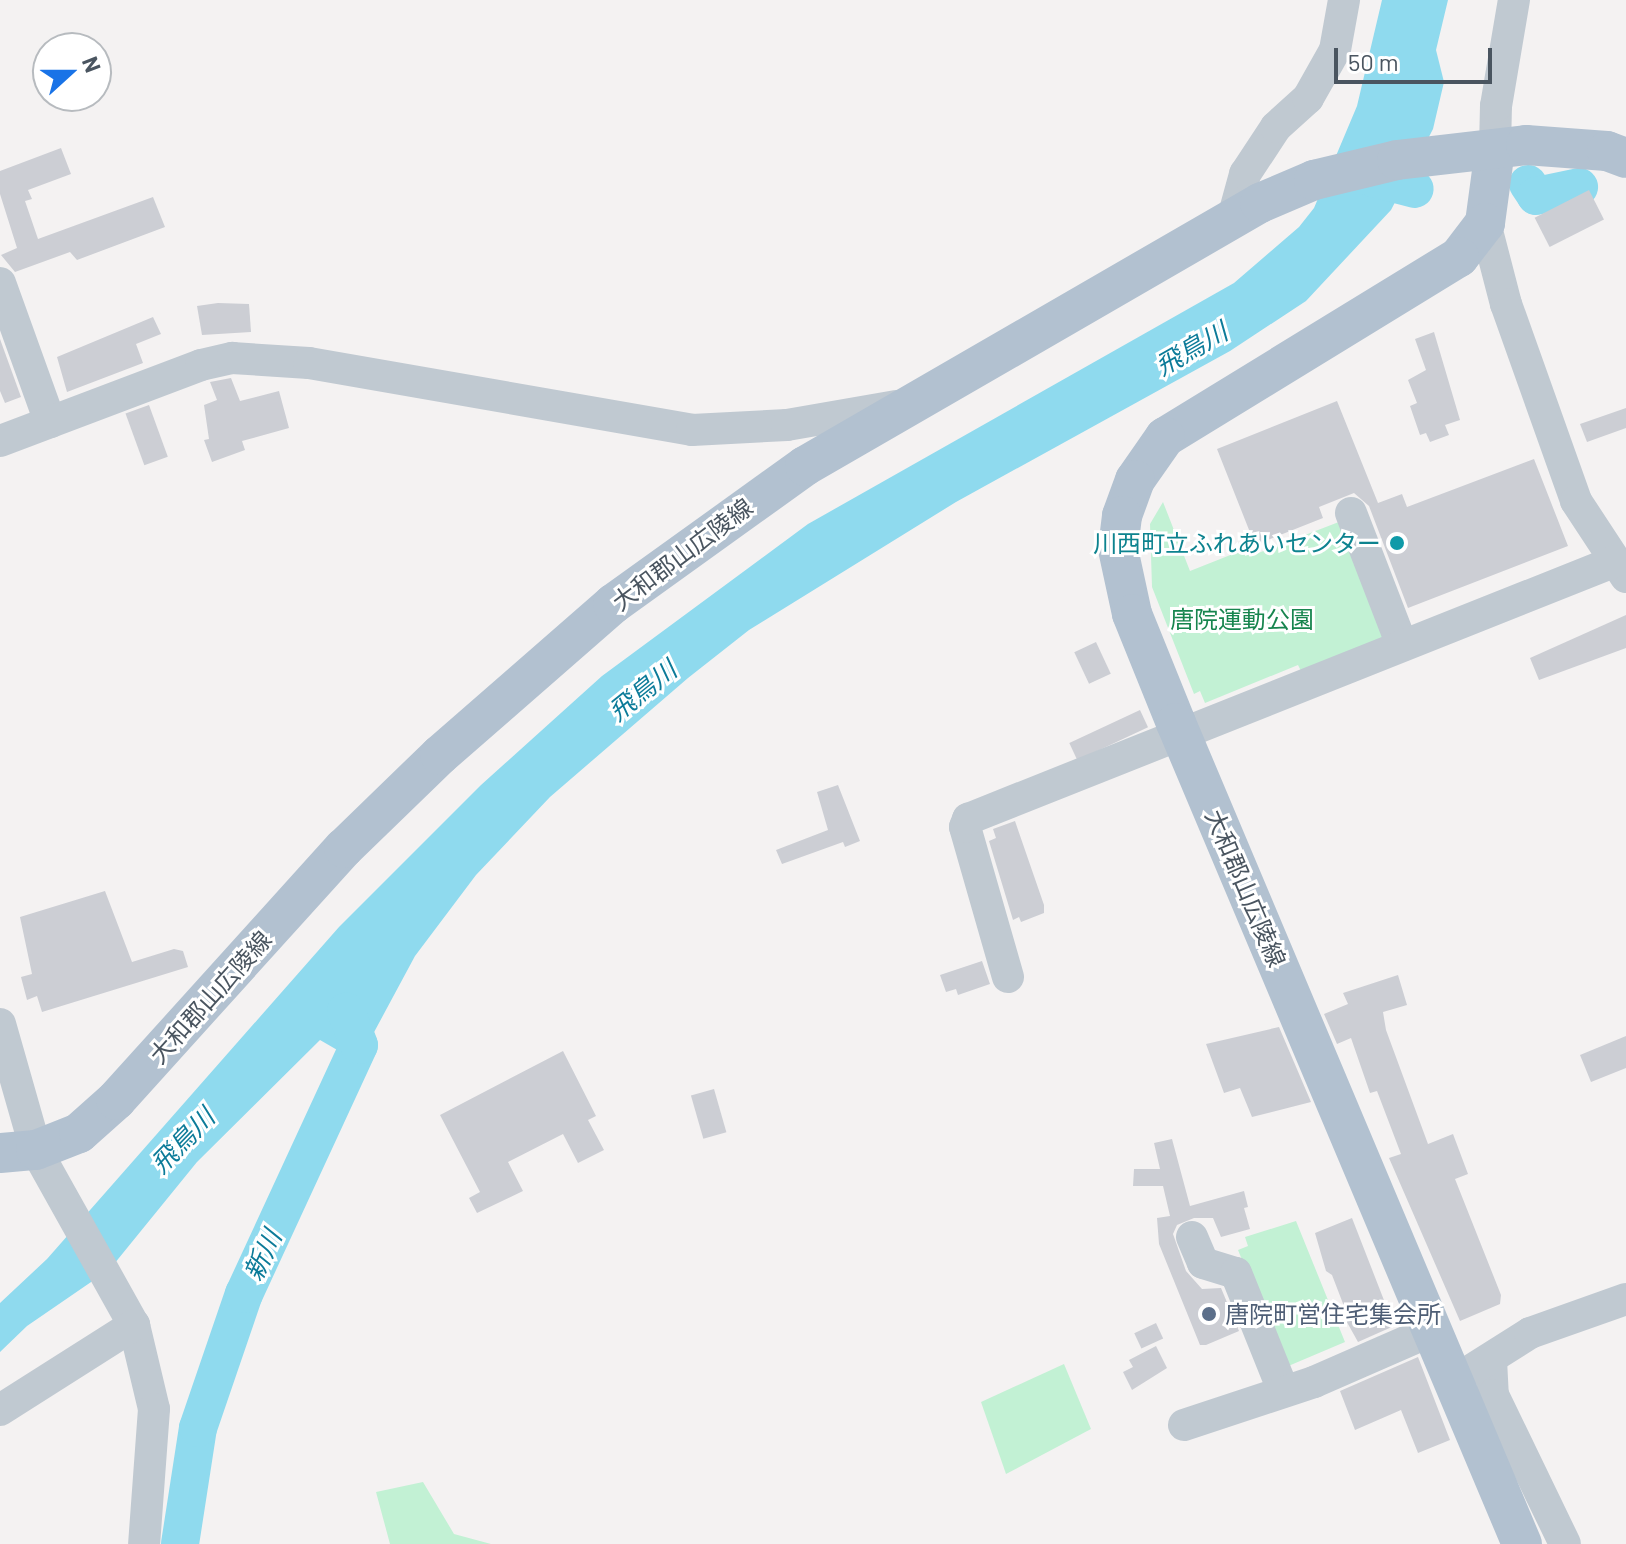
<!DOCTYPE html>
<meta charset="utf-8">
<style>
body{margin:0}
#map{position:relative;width:1626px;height:1544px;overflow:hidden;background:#f4f2f2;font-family:Barlow,"Noto Sans JP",sans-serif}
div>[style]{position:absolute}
.green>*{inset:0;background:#c2f1d4}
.water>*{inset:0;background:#8fdaee}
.river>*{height:38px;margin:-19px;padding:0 19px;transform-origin:19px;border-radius:19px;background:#8fdaee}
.building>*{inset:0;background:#ccced4;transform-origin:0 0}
.minor>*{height:32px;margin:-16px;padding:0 16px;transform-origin:16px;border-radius:16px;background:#c0c9d1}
.major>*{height:40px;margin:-20px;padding:0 20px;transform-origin:20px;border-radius:20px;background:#b2c1d0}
.dots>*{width:22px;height:22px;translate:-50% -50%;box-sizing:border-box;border:4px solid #fff;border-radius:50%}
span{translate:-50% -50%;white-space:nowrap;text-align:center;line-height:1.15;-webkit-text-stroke:6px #fff;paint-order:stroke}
.culture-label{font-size:24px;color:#0d838f}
.right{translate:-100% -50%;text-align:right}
.street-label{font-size:24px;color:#4a5560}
.park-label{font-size:24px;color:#17854e}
.service-label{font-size:24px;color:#4e5e75}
.left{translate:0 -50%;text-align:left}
.water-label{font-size:26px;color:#0c7b99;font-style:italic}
.north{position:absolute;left:32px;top:32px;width:80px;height:80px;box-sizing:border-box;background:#fff;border:2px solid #b7bbbf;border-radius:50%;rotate:69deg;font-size:22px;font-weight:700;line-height:32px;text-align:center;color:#4a5560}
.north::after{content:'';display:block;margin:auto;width:28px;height:36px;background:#1973e7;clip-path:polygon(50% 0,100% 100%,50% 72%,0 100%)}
.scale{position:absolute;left:1334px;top:48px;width:158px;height:36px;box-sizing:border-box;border:4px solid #4a5560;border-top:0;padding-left:10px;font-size:24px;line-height:28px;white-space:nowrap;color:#4a5560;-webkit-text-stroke:6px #fff;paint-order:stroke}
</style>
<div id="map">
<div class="green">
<i style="clip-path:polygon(1163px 502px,1190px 571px,1248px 548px,1253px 555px,1344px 520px,1392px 636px,1302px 673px,1298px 665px,1205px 703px,1200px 691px,1194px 694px,1152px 587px,1150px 524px)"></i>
<i style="clip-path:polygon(1296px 1221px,1345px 1342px,1286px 1367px,1238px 1250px,1248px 1246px,1245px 1237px)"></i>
<i style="clip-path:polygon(1064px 1364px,1091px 1429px,1006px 1474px,981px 1402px)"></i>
<i style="clip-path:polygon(423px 1482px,454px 1534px,491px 1544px,390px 1544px,376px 1492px)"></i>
</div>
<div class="water">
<i style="clip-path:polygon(1382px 0,1448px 0,1436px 50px,1444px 82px,1433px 129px,1391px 210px,1306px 301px,1230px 351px,956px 502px,749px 630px,688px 678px,550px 797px,476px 875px,415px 956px,358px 1062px,320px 1040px,197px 1162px,110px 1269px,27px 1326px,0 1352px,0 1303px,47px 1259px,339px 927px,481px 785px,602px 676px,808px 524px,1234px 283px,1299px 227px,1314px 208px,1357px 106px)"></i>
</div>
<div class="river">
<i style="left:1373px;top:178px;width:43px;rotate:14.7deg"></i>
<i style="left:1528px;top:184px;width:14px;rotate:56deg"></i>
<i style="left:1536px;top:196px;width:44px;rotate:-11.8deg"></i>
<i style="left:180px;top:1544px;width:117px;rotate:-81.2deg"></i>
<i style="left:198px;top:1428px;width:142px;rotate:-71.1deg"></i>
<i style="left:244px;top:1294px;width:274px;rotate:-65.2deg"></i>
<i style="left:359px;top:1045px;width:36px;rotate:-111deg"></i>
</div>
<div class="building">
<i style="clip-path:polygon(61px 148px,71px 174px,28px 190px,32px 199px,25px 201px,38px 239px,153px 197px,165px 227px,77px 260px,70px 252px,15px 272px,1px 255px,17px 248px,0 194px,0 171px)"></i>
<i style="left:1589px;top:190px;width:33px;height:61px;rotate:63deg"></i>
<i style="clip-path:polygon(218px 303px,249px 304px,251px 332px,202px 335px,197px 306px)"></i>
<i style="clip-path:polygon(153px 317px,161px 334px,136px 344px,143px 363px,67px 392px,57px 357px)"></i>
<i style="clip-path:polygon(1434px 332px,1460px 420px,1445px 425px,1449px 435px,1430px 442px,1426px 433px,1420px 435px,1410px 406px,1417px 403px,1408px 380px,1426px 370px,1415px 339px)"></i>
<i style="clip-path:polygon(0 339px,21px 397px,5px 403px,0 391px)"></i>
<i style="clip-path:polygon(231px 378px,240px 401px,279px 391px,289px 428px,242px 441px,245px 450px,212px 462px,204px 440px,209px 439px,204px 405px,217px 400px,210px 382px)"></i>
<i style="clip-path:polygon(1337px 401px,1378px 503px,1402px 494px,1407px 507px,1534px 459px,1568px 546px,1408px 608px,1369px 506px,1354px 493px,1319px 507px,1323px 518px,1255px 545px,1217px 449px)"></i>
<i style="left:149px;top:405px;width:55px;height:25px;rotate:70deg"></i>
<i style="clip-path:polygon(1626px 408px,1626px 428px,1587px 442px,1580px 424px)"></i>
<i style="clip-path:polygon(1626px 615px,1626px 648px,1539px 680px,1530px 658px)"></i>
<i style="left:1096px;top:642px;width:35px;height:24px;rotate:65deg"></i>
<i style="left:1140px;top:710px;width:19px;height:78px;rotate:65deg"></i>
<i style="clip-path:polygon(838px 785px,860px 841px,845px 847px,843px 842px,782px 864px,776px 850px,828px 830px,817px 792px)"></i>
<i style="clip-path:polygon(1015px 821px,1044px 905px,1044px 913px,1021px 922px,1019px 917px,1013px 920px,989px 841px,996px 838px,993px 829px)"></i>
<i style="clip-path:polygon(105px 891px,132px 962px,174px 949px,183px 951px,188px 967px,42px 1012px,37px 996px,27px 1000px,21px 977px,32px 974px,20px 917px)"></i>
<i style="clip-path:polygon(982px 961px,990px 984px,958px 995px,956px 989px,946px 992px,940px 975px)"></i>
<i style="clip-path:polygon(1398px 975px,1407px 1005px,1383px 1012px,1386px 1030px,1428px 1144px,1453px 1134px,1468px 1174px,1455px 1179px,1501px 1295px,1500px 1304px,1460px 1321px,1389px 1158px,1401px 1154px,1377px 1091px,1370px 1093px,1351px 1038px,1337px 1044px,1324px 1014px,1348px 1004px,1343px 993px)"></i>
<i style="clip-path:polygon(1279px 1027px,1311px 1102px,1252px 1117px,1240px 1088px,1224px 1093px,1206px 1044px)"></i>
<i style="clip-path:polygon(1626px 1036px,1626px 1068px,1591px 1082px,1580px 1055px)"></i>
<i style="clip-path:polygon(563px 1051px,596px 1116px,588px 1120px,604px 1150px,578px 1163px,563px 1134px,508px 1162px,523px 1191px,477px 1213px,469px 1198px,480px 1192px,440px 1115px)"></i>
<i style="left:714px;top:1089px;width:45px;height:24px;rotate:74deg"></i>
<i style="clip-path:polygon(1172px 1139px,1190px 1206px,1244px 1191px,1248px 1207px,1244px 1208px,1250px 1229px,1221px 1237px,1213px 1218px,1194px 1218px,1177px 1225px,1173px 1234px,1186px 1271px,1202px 1289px,1221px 1288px,1239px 1331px,1206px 1345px,1200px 1345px,1159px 1244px,1157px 1218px,1170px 1216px,1163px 1186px,1133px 1186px,1134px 1169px,1160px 1169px,1154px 1143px)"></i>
<i style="clip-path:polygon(1352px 1218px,1394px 1326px,1358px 1342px,1343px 1315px,1347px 1314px,1332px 1275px,1326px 1271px,1315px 1233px)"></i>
<i style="left:1156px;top:1323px;width:17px;height:24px;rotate:65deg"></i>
<i style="clip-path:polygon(1156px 1346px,1167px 1368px,1132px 1390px,1123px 1372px,1133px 1367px,1129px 1360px)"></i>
<i style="clip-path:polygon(1418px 1357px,1450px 1440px,1418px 1453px,1401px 1410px,1355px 1430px,1340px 1391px)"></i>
</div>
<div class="minor">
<i style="left:1495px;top:149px;width:43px;rotate:-88.7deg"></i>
<i style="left:1496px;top:106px;width:108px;rotate:-80.4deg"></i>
<i style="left:1233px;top:218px;width:46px;rotate:-74.7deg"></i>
<i style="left:1245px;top:174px;width:56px;rotate:-56.6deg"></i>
<i style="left:1276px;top:127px;width:43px;rotate:-42.2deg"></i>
<i style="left:1308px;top:98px;width:55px;rotate:-60.6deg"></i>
<i style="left:1335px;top:50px;width:51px;rotate:-79.8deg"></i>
<i style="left:1485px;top:223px;width:84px;rotate:75.5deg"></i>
<i style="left:1506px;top:304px;width:209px;rotate:70.4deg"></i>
<i style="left:1576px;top:501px;width:91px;rotate:56.7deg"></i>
<i style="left:0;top:283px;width:148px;rotate:70.2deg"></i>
<i style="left:0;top:441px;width:215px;rotate:-20.7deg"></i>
<i style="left:201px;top:365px;width:32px;rotate:-13deg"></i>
<i style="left:232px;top:358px;width:77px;rotate:3.7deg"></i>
<i style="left:309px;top:363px;width:389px;rotate:9.9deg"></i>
<i style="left:692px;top:430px;width:95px;rotate:-3deg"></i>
<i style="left:787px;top:425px;width:111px;rotate:-9.9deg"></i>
<i style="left:1351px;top:513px;width:142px;rotate:68.9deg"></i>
<i style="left:1008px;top:977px;width:156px;rotate:-106deg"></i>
<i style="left:965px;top:827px;width:9px;rotate:-69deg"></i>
<i style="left:968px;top:819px;width:697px;rotate:-21.71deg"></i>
<i style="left:0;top:1024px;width:131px;rotate:74.1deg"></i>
<i style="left:36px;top:1150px;width:201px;rotate:60.8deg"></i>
<i style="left:134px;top:1325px;width:86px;rotate:76.6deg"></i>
<i style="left:154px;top:1409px;width:135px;rotate:94.2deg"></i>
<i style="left:1192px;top:1237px;width:28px;rotate:67deg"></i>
<i style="left:1203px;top:1263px;width:34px;rotate:17deg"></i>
<i style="left:1236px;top:1273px;width:126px;rotate:68.1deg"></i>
<i style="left:1491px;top:1360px;width:35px;rotate:87deg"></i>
<i style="left:1493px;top:1395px;width:165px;rotate:64.2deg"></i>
<i style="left:1473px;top:1369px;width:67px;rotate:-32.3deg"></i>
<i style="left:1530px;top:1333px;width:102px;rotate:-19.5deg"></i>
<i style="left:0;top:1410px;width:159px;rotate:-32.4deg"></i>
<i style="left:1184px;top:1425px;width:137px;rotate:-18.3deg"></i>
<i style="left:1314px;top:1382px;width:128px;rotate:-23.6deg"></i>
</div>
<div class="major">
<i style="left:1495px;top:149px;width:75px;rotate:97.7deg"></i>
<i style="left:1485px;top:223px;width:43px;rotate:127.4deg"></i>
<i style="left:1459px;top:257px;width:345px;rotate:148.5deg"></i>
<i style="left:1165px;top:437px;width:52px;rotate:124.9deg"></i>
<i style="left:1135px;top:480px;width:38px;rotate:110deg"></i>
<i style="left:1122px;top:516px;width:33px;rotate:97deg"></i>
<i style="left:1118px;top:549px;width:66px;rotate:77.8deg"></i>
<i style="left:1132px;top:614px;width:118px;rotate:68deg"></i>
<i style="left:1176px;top:723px;width:891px;rotate:67.15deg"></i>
<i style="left:0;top:1153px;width:36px;rotate:-5deg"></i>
<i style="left:36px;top:1150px;width:46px;rotate:-21.6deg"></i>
<i style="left:79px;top:1133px;width:50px;rotate:-41.7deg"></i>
<i style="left:116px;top:1100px;width:340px;rotate:-47.9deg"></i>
<i style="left:344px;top:848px;width:134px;rotate:-44.1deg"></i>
<i style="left:440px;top:755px;width:230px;rotate:-41.1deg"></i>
<i style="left:613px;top:604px;width:236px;rotate:-35.7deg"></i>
<i style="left:805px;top:466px;width:526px;rotate:-30.03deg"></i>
<i style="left:1260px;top:203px;width:59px;rotate:-23.1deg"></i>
<i style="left:1314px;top:180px;width:85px;rotate:-13.5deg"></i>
<i style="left:1397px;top:160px;width:130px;rotate:-6.6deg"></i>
<i style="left:1526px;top:145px;width:81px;rotate:4.2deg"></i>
<i style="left:1607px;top:151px;width:20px;rotate:20deg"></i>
</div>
<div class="dots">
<i style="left:1397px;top:543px;background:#0f9aa8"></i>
<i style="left:1209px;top:1314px;background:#5c6f8a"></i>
</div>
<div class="culture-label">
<span class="right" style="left:1381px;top:543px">川西町立ふれあいセンター</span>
</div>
<div class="street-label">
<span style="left:682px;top:554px;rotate:-37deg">大和郡山広陵線</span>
<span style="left:1246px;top:888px;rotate:67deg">大和郡山広陵線</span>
<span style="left:210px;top:997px;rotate:-48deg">大和郡山広陵線</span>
</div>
<div class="park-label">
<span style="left:1242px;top:619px">唐院運動公園</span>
</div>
<div class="service-label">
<span class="left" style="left:1225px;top:1314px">唐院町営住宅集会所</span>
</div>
<div class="water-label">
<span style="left:1191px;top:348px;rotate:-30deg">飛鳥川</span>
<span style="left:642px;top:690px;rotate:-39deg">飛鳥川</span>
<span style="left:182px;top:1140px;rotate:-46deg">飛鳥川</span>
<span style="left:262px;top:1255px;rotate:-65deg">新川</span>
</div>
<div class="north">N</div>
<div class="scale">50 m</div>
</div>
